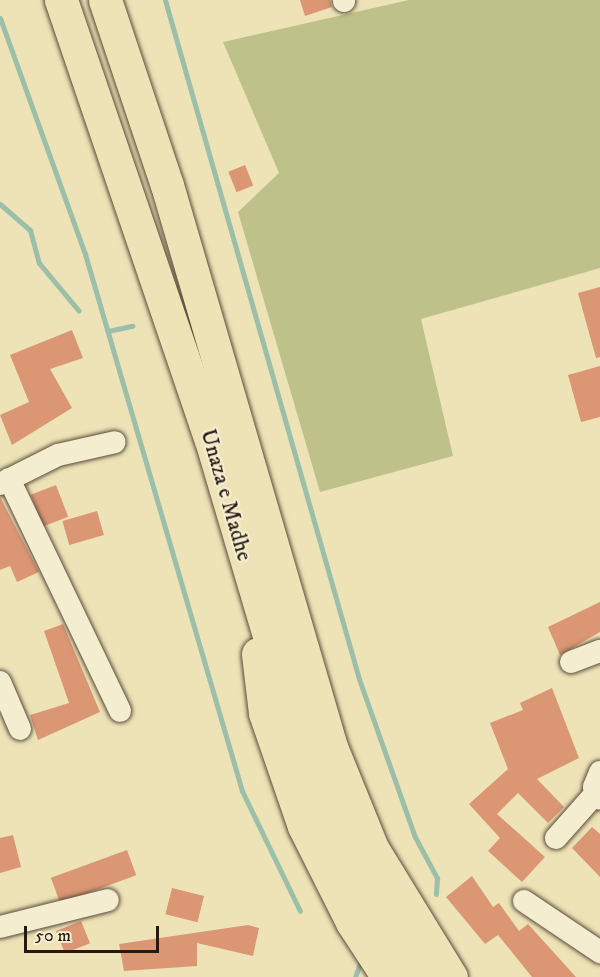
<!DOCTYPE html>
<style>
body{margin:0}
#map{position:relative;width:600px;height:977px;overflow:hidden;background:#eee3b7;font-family:"IM FELL DW Pica",serif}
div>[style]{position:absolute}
.green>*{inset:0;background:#bec28a}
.stream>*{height:5px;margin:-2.5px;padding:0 2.5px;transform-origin:2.5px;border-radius:2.5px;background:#9bbfa9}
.building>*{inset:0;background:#db9674;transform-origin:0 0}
.roads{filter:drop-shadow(0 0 2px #5a4b3a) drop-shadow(0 0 2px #5a4b3a)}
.minor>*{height:22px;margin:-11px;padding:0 11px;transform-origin:11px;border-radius:11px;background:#f4edd0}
.highway>*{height:33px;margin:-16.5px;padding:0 16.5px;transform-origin:16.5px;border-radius:16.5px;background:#eee3b7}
span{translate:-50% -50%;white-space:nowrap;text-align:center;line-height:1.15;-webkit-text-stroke:4.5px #f4edd0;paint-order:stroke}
.street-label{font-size:22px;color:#281810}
.scale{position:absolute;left:24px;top:926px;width:135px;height:27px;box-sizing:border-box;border:3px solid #281810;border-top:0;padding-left:8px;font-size:18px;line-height:21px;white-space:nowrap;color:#281810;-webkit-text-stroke:4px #f4edd0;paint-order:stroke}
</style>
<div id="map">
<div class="green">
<i style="clip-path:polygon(409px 0,600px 0,600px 268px,421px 319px,453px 456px,320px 492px,238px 212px,279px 173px,223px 42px)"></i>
</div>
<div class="stream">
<i style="left:165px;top:0;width:706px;rotate:74.05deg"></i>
<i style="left:359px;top:679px;width:168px;rotate:70.5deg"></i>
<i style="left:415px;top:837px;width:47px;rotate:61.8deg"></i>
<i style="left:437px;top:878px;width:16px;rotate:94deg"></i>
<i style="left:0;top:18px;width:251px;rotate:70.2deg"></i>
<i style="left:85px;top:254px;width:559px;rotate:73.7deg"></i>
<i style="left:242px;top:791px;width:133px;rotate:64.2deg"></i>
<i style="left:0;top:204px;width:40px;rotate:41deg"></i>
<i style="left:30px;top:230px;width:34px;rotate:75deg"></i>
<i style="left:39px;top:263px;width:62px;rotate:50.2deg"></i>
<i style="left:108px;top:331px;width:25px;rotate:-12deg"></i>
<i style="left:355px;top:977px;width:15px;rotate:-70deg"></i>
</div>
<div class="building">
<i style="clip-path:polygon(300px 0,330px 0,332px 7px,305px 16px)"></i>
<i style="left:245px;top:165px;width:22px;height:18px;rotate:68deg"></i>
<i style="clip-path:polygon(600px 287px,600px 357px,596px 358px,578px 293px)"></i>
<i style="clip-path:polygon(72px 330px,83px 358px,50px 369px,72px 408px,12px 445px,0 415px,29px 402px,10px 355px)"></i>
<i style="clip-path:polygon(600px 366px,600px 417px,581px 422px,568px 375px)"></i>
<i style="left:56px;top:485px;width:34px;height:27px;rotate:69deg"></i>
<i style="clip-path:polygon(0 497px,39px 572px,17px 582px,10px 566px,0 570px)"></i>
<i style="left:97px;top:511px;width:25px;height:36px;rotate:74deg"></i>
<i style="clip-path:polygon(600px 602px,600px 632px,560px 655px,548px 627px)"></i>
<i style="clip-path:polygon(63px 624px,100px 712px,38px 740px,30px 715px,69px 703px,44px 631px)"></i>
<i style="clip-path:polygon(552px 688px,579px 758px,537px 779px,564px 807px,548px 823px,518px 793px,497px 814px,545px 857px,522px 882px,488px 851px,500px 838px,469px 804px,508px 769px,490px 723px,523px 710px,520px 703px)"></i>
<i style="clip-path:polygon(592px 827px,600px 834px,600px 877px,572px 848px)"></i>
<i style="clip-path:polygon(13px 835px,21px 867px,0 873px,0 838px)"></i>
<i style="left:127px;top:850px;width:27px;height:81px;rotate:70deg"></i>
<i style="clip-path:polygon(472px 876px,493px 907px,499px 903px,519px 931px,528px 924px,576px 977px,532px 977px,498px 935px,485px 944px,446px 897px)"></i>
<i style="left:172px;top:888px;width:33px;height:27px;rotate:14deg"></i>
<i style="left:81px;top:921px;width:24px;height:27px;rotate:68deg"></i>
<i style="clip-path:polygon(248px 925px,259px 928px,253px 956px,197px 943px,197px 966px,124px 971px,119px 944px)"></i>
</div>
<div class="roads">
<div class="minor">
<i style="left:344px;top:0;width:1px;rotate:90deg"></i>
<i style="left:9px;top:479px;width:257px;rotate:64.4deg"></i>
<i style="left:0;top:484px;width:65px;rotate:-26.6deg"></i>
<i style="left:58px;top:455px;width:58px;rotate:-12.8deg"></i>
<i style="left:571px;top:662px;width:31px;rotate:-21deg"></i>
<i style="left:0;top:682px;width:51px;rotate:66.9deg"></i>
<i style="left:600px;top:772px;width:16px;rotate:112deg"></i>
<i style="left:594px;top:787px;width:13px;rotate:63deg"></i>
<i style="left:556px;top:838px;width:60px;rotate:-48.4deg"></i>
<i style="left:524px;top:901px;width:92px;rotate:33.9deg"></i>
<i style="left:0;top:927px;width:111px;rotate:-14deg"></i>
</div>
<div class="highway">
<i style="left:61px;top:0;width:465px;rotate:71.2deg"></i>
<i style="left:211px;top:440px;width:338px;rotate:73.5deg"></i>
<i style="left:307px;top:764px;width:123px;rotate:67deg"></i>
<i style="left:355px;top:877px;width:117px;rotate:58.6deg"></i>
<i style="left:105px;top:0;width:195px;rotate:71.5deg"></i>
<i style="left:167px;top:185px;width:585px;rotate:73.73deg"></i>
<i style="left:331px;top:747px;width:109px;rotate:67.9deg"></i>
<i style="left:372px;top:848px;width:151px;rotate:58.5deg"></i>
<i style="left:258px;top:654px;width:59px;rotate:83.2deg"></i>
<i style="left:265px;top:713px;width:120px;rotate:71deg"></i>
<i style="left:304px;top:826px;width:107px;rotate:63.4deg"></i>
<i style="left:352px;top:922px;width:66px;rotate:56.8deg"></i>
</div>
</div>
<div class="street-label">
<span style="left:226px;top:495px;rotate:74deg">Unaza e Madhe</span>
</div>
<div class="scale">50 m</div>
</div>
